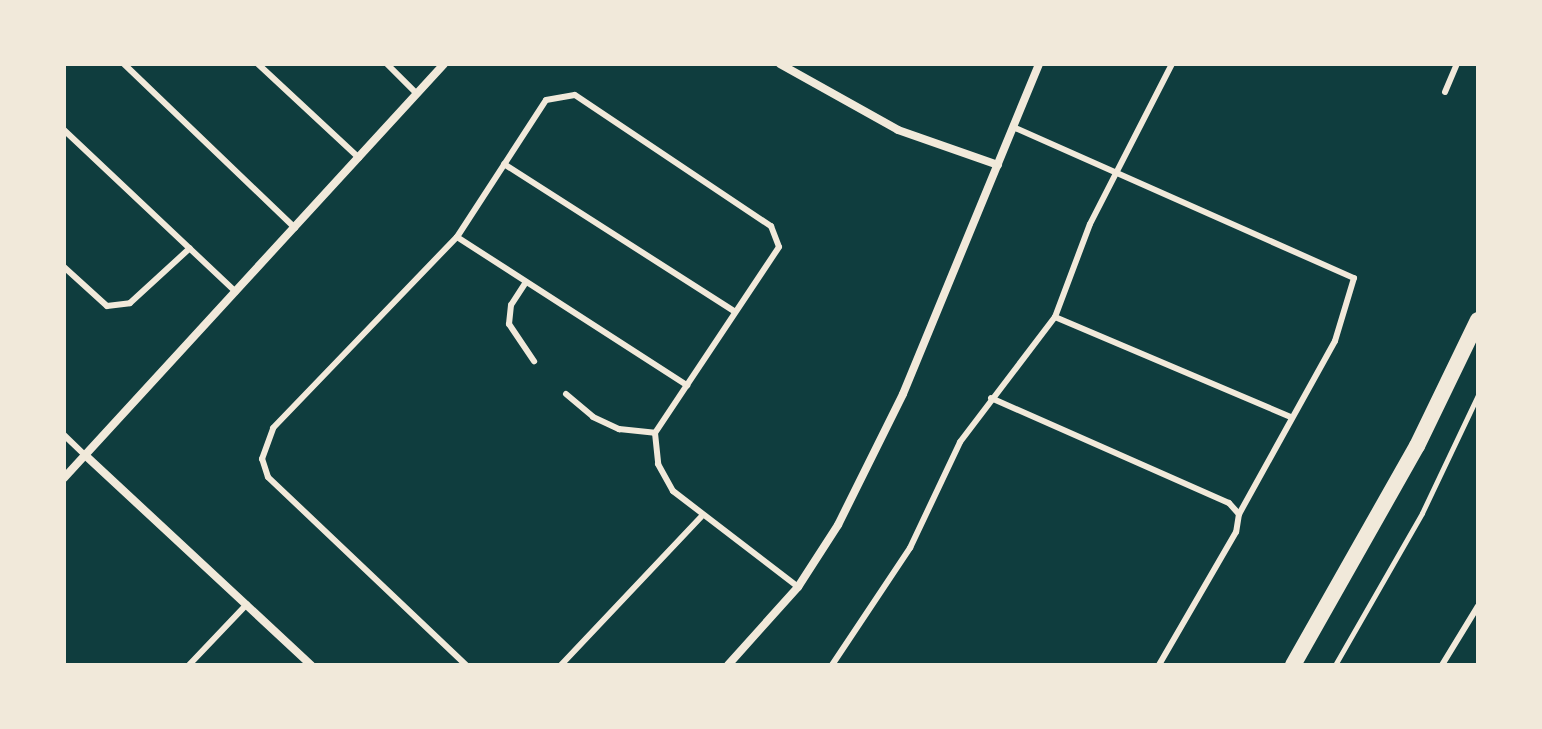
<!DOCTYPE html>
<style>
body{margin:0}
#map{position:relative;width:1542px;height:729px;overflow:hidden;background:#0f3d3e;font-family:"IBM Plex Sans",sans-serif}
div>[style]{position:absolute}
.path>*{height:5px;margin:-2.5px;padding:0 2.5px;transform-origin:2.5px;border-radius:2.5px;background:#f1e9da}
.service>*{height:6px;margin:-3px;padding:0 3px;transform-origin:3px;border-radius:3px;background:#f1e9da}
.minor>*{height:8px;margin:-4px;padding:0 4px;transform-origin:4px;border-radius:4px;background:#f1e9da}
.secondary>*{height:16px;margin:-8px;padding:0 8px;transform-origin:8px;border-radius:8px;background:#f1e9da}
span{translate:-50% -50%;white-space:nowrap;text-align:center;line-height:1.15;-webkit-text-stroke:6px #f1e9da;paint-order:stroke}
.frame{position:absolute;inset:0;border:66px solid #f1e9da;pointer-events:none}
</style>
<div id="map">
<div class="path">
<i style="left:1335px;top:665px;width:175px;rotate:-60.2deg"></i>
<i style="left:1422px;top:513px;width:131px;rotate:-64.6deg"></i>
</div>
<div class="service">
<i style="left:124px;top:64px;width:237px;rotate:43.8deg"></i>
<i style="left:258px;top:64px;width:138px;rotate:42.9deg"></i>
<i style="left:387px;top:64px;width:42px;rotate:45deg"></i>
<i style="left:1445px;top:92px;width:30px;rotate:-67deg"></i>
<i style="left:1013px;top:127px;width:373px;rotate:23.9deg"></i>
<i style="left:1354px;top:278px;width:66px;rotate:106.8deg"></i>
<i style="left:1335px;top:341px;width:198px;rotate:119deg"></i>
<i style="left:64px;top:130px;width:236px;rotate:43.3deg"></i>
<i style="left:504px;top:164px;width:274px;rotate:32.6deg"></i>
<i style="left:457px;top:237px;width:274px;rotate:32.8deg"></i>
<i style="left:64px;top:267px;width:58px;rotate:42.2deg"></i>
<i style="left:107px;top:306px;width:23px;rotate:-7deg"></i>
<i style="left:130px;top:303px;width:81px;rotate:-42.5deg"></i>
<i style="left:526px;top:282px;width:27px;rotate:123deg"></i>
<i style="left:511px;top:305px;width:19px;rotate:96deg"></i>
<i style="left:509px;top:324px;width:45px;rotate:56deg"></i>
<i style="left:1055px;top:317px;width:256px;rotate:23deg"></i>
<i style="left:566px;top:394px;width:35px;rotate:40deg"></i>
<i style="left:593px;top:417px;width:29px;rotate:25deg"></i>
<i style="left:619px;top:429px;width:36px;rotate:6deg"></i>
<i style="left:991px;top:398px;width:260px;rotate:23.8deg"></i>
<i style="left:1229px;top:503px;width:15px;rotate:48deg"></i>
<i style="left:1239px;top:514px;width:18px;rotate:99deg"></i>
<i style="left:1236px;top:532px;width:154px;rotate:120.1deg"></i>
<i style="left:64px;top:435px;width:29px;rotate:44deg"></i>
<i style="left:189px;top:665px;width:84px;rotate:-46.4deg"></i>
<i style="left:466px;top:665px;width:273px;rotate:-136.5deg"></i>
<i style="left:268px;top:477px;width:19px;rotate:-108deg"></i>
<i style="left:262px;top:459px;width:33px;rotate:-70deg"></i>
<i style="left:273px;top:428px;width:265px;rotate:-46.1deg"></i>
<i style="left:457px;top:237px;width:163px;rotate:-57deg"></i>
<i style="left:546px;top:100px;width:29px;rotate:-10deg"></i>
<i style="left:575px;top:95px;width:236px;rotate:33.8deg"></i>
<i style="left:771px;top:226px;width:22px;rotate:69deg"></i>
<i style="left:779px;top:247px;width:224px;rotate:123.7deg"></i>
<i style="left:655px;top:433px;width:31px;rotate:84deg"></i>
<i style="left:658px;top:464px;width:31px;rotate:61deg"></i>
<i style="left:673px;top:491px;width:158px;rotate:37.5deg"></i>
<i style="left:561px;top:665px;width:204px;rotate:-46.6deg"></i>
<i style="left:832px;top:665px;width:141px;rotate:-56.3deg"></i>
<i style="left:910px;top:548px;width:117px;rotate:-64.7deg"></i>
<i style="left:960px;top:442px;width:157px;rotate:-52.8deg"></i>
<i style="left:1055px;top:317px;width:99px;rotate:-69.4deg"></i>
<i style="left:1090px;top:224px;width:180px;rotate:-62.9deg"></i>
<i style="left:1442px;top:665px;width:69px;rotate:-58.6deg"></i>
</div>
<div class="minor">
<i style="left:780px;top:64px;width:135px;rotate:29.2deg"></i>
<i style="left:898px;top:130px;width:106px;rotate:19.3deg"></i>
<i style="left:85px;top:455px;width:309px;rotate:42.9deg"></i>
<i style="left:64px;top:478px;width:562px;rotate:-47.45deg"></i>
<i style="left:728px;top:665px;width:105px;rotate:-48.1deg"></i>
<i style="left:798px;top:587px;width:74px;rotate:-57.2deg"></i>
<i style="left:838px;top:525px;width:146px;rotate:-63.6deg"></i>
<i style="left:903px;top:394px;width:357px;rotate:-67.6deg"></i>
</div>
<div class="secondary">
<i style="left:1293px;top:665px;width:252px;rotate:-60.5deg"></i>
<i style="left:1417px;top:446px;width:140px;rotate:-64.2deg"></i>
</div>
<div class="frame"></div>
</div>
